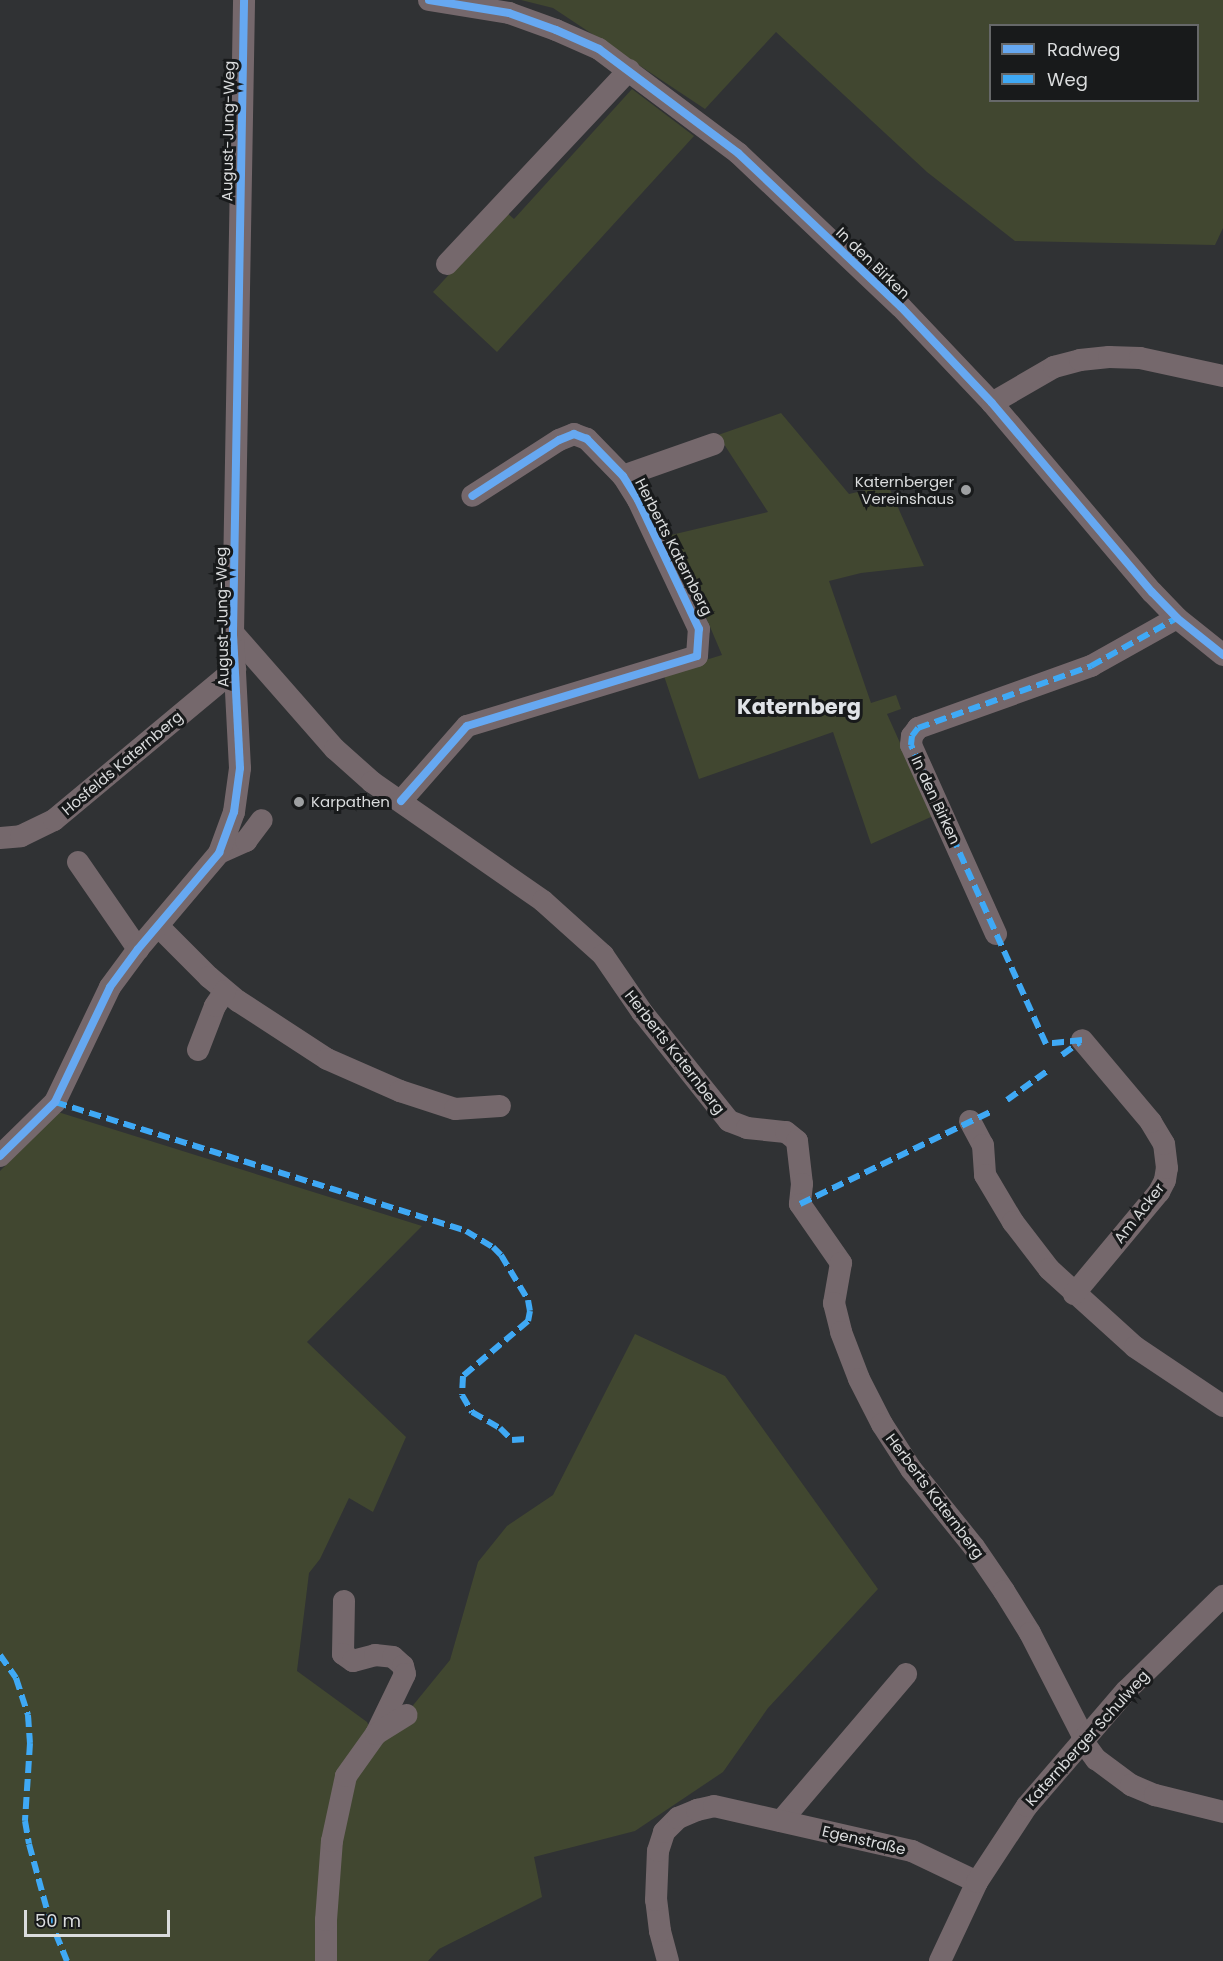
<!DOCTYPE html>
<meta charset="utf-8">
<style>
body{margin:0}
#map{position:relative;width:1223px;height:1961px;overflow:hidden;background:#303234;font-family:Poppins,sans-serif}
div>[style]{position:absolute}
.green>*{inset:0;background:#414730}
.minor>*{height:22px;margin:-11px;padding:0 11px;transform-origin:11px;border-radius:11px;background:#75686c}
.quiet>*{height:6px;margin-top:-3px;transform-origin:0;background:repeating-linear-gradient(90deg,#3fa9f5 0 12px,transparent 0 18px)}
.cycleway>*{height:8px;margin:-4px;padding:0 4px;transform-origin:4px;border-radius:4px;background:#66a8f1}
.dots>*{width:16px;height:16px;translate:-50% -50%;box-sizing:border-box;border:3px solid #181a1b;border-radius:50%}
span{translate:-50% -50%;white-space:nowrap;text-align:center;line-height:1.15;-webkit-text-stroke:6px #181a1b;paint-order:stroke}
.street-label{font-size:15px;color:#dadcdd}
.poi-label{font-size:15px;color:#dadcdd}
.right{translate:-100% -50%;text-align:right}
.left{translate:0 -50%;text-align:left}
.district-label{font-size:21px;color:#e0e3e7;font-weight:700}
.legend{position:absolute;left:989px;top:24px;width:210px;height:78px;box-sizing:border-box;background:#181a1b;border:2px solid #666869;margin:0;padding:8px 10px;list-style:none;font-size:18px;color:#dadcdd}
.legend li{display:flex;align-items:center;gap:12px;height:30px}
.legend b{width:30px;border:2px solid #666869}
.scale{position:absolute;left:24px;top:1910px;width:146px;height:27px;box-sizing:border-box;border:3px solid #dadcdd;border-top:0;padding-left:8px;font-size:18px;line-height:21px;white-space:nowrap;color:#dadcdd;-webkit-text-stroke:4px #181a1b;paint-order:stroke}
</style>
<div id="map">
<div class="green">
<i style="clip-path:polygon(evenodd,521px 0,1223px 0,1223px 228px,1215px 245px,1015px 241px,927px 172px,776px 32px,705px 109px,553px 8px,521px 0,990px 26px,1198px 26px,1198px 100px,990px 100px,990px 26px)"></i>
<i style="clip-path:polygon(632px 89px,694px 136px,497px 352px,433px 292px,506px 212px,514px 219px)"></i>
<i style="clip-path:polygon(781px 413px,849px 494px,888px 485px,924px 566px,861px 573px,829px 581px,871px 703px,896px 695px,901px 709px,887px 714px,933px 816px,871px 844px,833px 732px,699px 779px,663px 673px,722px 655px,671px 535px,768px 512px,718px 435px)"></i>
<i style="clip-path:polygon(58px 1112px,422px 1226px,307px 1342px,406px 1437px,373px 1512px,349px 1498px,320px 1559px,309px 1573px,297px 1671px,367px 1722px,379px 1747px,450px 1660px,478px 1562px,507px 1526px,553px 1495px,635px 1334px,725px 1376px,878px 1589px,768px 1708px,723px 1772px,635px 1831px,534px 1857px,542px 1897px,439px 1949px,428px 1961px,0 1961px,0 1171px)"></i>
</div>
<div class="minor">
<i style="left:429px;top:0;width:81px;rotate:9.2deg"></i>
<i style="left:509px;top:13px;width:50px;rotate:19.9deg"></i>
<i style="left:556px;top:30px;width:47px;rotate:23.8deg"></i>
<i style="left:599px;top:49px;width:174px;rotate:36.8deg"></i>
<i style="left:738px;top:153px;width:224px;rotate:43.4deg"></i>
<i style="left:901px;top:307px;width:132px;rotate:46.5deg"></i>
<i style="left:992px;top:403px;width:248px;rotate:49.8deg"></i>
<i style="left:1152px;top:592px;width:36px;rotate:46deg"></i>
<i style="left:1177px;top:618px;width:59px;rotate:38.8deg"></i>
<i style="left:447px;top:264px;width:266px;rotate:-46.8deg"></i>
<i style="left:992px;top:403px;width:72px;rotate:-30.1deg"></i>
<i style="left:1054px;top:367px;width:27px;rotate:-15deg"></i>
<i style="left:1080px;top:360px;width:29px;rotate:-6deg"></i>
<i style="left:1109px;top:357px;width:31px;rotate:2deg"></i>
<i style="left:1140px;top:358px;width:85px;rotate:12.2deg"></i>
<i style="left:623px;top:476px;width:96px;rotate:-19.4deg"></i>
<i style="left:233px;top:633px;width:154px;rotate:48.7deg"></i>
<i style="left:335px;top:749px;width:50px;rotate:41.7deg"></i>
<i style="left:372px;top:782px;width:208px;rotate:34.8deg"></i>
<i style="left:543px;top:901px;width:81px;rotate:42deg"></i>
<i style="left:603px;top:955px;width:69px;rotate:55.6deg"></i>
<i style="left:642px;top:1012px;width:139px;rotate:51.4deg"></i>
<i style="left:729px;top:1121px;width:19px;rotate:21deg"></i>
<i style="left:747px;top:1128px;width:39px;rotate:6deg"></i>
<i style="left:786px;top:1132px;width:14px;rotate:39deg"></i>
<i style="left:797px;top:1141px;width:43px;rotate:83.4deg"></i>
<i style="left:802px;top:1184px;width:20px;rotate:96deg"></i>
<i style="left:800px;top:1204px;width:72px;rotate:55.2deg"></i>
<i style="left:841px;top:1263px;width:41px;rotate:99.9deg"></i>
<i style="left:834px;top:1303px;width:30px;rotate:76deg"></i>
<i style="left:841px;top:1332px;width:50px;rotate:69deg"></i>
<i style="left:859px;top:1379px;width:51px;rotate:62.9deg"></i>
<i style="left:882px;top:1424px;width:54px;rotate:57.2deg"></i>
<i style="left:911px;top:1469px;width:100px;rotate:51.1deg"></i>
<i style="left:974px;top:1547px;width:53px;rotate:55.7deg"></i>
<i style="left:1004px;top:1591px;width:49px;rotate:58.2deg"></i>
<i style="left:1030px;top:1633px;width:118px;rotate:62.8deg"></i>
<i style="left:401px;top:801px;width:100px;rotate:-48.7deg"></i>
<i style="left:467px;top:726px;width:240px;rotate:-16.9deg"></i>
<i style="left:697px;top:656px;width:27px;rotate:-86deg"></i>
<i style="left:699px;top:629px;width:143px;rotate:-115.3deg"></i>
<i style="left:638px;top:500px;width:28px;rotate:-122deg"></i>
<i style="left:623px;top:476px;width:52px;rotate:-134.2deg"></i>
<i style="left:587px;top:439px;width:14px;rotate:-159deg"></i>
<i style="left:574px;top:434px;width:16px;rotate:158deg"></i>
<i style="left:559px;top:440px;width:103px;rotate:147.2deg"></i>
<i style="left:0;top:838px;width:21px;rotate:-5deg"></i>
<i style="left:21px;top:836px;width:37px;rotate:-26deg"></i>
<i style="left:54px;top:820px;width:236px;rotate:-39.8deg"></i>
<i style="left:219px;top:853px;width:30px;rotate:-24deg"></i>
<i style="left:246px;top:841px;width:26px;rotate:-53deg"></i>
<i style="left:78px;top:862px;width:106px;rotate:55.4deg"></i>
<i style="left:158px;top:926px;width:72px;rotate:45deg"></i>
<i style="left:209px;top:977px;width:38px;rotate:40deg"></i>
<i style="left:238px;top:1001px;width:106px;rotate:33.1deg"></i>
<i style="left:327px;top:1059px;width:80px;rotate:23.7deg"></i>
<i style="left:400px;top:1091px;width:58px;rotate:18.1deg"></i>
<i style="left:455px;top:1109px;width:45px;rotate:-3.8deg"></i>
<i style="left:996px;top:934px;width:207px;rotate:-114.2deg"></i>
<i style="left:911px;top:745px;width:9px;rotate:-84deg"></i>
<i style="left:912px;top:736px;width:10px;rotate:-53deg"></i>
<i style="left:918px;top:728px;width:184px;rotate:-19.7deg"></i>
<i style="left:1091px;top:666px;width:98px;rotate:-29.2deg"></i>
<i style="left:198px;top:1050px;width:47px;rotate:-68.9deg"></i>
<i style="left:215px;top:1006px;width:18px;rotate:-56deg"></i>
<i style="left:970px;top:1121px;width:27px;rotate:62deg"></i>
<i style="left:983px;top:1145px;width:30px;rotate:86deg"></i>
<i style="left:985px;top:1175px;width:55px;rotate:59.2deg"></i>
<i style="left:1013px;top:1222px;width:59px;rotate:52.5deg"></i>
<i style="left:1049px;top:1269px;width:116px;rotate:42.2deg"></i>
<i style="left:1135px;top:1347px;width:106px;rotate:33.8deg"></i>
<i style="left:0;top:1156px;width:77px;rotate:-44.5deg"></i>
<i style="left:55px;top:1102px;width:127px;rotate:-64.4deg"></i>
<i style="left:110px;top:987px;width:47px;rotate:-53.6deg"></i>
<i style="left:138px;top:949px;width:126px;rotate:-49.8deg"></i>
<i style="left:219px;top:853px;width:44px;rotate:-69.9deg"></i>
<i style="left:234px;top:812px;width:44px;rotate:-82.2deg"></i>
<i style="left:240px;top:768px;width:135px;rotate:-93deg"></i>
<i style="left:233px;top:633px;width:633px;rotate:-89deg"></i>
<i style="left:1074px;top:1294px;width:133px;rotate:-50.2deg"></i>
<i style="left:1159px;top:1192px;width:13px;rotate:-63deg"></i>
<i style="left:1165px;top:1180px;width:12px;rotate:-81deg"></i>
<i style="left:1167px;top:1168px;width:24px;rotate:-97deg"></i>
<i style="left:1164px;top:1144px;width:26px;rotate:-121deg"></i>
<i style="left:1151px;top:1122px;width:107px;rotate:-130.1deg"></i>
<i style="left:344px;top:1601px;width:53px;rotate:91.1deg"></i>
<i style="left:343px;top:1654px;width:12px;rotate:35deg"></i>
<i style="left:353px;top:1661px;width:23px;rotate:-15deg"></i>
<i style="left:375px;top:1655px;width:18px;rotate:6deg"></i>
<i style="left:393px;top:1657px;width:13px;rotate:42deg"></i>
<i style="left:403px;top:1666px;width:8px;rotate:76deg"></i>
<i style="left:405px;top:1674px;width:67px;rotate:115.8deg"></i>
<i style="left:1082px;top:1740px;width:24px;rotate:54deg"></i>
<i style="left:1096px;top:1759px;width:44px;rotate:36.6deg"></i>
<i style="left:1131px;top:1785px;width:26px;rotate:23deg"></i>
<i style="left:1155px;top:1795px;width:70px;rotate:14deg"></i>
<i style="left:781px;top:1821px;width:193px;rotate:-49.6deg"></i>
<i style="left:326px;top:1961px;width:41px;rotate:-90deg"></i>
<i style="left:326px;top:1920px;width:79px;rotate:-85.7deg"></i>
<i style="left:332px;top:1841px;width:66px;rotate:-77.8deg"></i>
<i style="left:346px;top:1776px;width:52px;rotate:-54.5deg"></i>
<i style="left:376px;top:1734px;width:36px;rotate:-32deg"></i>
<i style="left:668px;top:1961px;width:31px;rotate:-105deg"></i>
<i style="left:660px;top:1931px;width:31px;rotate:-97deg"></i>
<i style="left:656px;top:1900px;width:49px;rotate:-87.7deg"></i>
<i style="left:658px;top:1851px;width:20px;rotate:-72deg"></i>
<i style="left:664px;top:1832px;width:20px;rotate:-45deg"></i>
<i style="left:678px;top:1818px;width:21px;rotate:-23deg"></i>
<i style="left:697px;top:1810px;width:17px;rotate:-13deg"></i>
<i style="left:714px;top:1806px;width:203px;rotate:12.8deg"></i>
<i style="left:912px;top:1851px;width:72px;rotate:25.5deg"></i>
<i style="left:940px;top:1961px;width:87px;rotate:-64.9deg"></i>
<i style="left:977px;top:1882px;width:91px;rotate:-56.7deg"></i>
<i style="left:1027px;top:1806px;width:152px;rotate:-49.3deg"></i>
<i style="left:1126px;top:1691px;width:136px;rotate:-44.4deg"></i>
</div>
<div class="quiet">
<i style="left:1082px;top:1040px;width:36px;rotate:174deg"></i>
<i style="left:1046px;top:1044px;width:328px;rotate:-114.3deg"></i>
<i style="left:911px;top:745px;width:9px;rotate:-84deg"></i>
<i style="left:912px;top:736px;width:10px;rotate:-53deg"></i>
<i style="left:918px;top:728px;width:184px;rotate:-19.7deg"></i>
<i style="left:1091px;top:666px;width:98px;rotate:-29.2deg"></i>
<i style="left:1062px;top:1055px;width:22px;rotate:-36deg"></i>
<i style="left:1007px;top:1100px;width:53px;rotate:-35.8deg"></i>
<i style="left:55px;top:1102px;width:431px;rotate:17.4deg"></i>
<i style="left:466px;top:1231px;width:31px;rotate:31deg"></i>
<i style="left:493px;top:1247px;width:11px;rotate:45deg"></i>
<i style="left:501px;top:1255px;width:52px;rotate:59deg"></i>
<i style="left:528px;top:1300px;width:11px;rotate:80deg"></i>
<i style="left:530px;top:1311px;width:10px;rotate:101deg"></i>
<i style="left:528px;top:1321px;width:85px;rotate:139.8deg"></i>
<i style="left:463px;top:1376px;width:19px;rotate:93deg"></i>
<i style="left:462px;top:1395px;width:20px;rotate:60deg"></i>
<i style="left:472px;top:1412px;width:32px;rotate:30deg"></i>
<i style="left:500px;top:1428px;width:17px;rotate:45deg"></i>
<i style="left:512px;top:1440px;width:15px;rotate:-4deg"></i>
<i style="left:800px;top:1204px;width:213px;rotate:-25.8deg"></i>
<i style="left:0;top:1655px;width:28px;rotate:55deg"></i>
<i style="left:16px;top:1678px;width:39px;rotate:72deg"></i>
<i style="left:28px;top:1715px;width:28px;rotate:86deg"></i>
<i style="left:30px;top:1743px;width:78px;rotate:93.7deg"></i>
<i style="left:25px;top:1821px;width:23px;rotate:80deg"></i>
<i style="left:29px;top:1844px;width:76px;rotate:74.7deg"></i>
<i style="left:49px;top:1917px;width:48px;rotate:67.8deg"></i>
</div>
<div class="cycleway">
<i style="left:429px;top:0;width:81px;rotate:9.2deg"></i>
<i style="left:509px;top:13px;width:50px;rotate:19.9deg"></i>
<i style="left:556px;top:30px;width:47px;rotate:23.8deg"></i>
<i style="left:599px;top:49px;width:174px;rotate:36.8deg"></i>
<i style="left:738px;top:153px;width:224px;rotate:43.4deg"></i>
<i style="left:901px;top:307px;width:132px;rotate:46.5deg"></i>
<i style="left:992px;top:403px;width:248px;rotate:49.8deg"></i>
<i style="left:1152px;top:592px;width:36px;rotate:46deg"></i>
<i style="left:1177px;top:618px;width:59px;rotate:38.8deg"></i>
<i style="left:401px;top:801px;width:100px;rotate:-48.7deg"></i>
<i style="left:467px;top:726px;width:240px;rotate:-16.9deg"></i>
<i style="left:697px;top:656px;width:27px;rotate:-86deg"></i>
<i style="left:699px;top:629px;width:143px;rotate:-115.3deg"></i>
<i style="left:638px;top:500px;width:28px;rotate:-122deg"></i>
<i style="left:623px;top:476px;width:52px;rotate:-134.2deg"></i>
<i style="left:587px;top:439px;width:14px;rotate:-159deg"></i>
<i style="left:574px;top:434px;width:16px;rotate:158deg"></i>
<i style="left:559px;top:440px;width:103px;rotate:147.2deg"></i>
<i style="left:0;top:1156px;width:77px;rotate:-44.5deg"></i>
<i style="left:55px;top:1102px;width:127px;rotate:-64.4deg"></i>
<i style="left:110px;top:987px;width:47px;rotate:-53.6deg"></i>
<i style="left:138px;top:949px;width:126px;rotate:-49.8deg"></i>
<i style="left:219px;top:853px;width:44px;rotate:-69.9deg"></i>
<i style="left:234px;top:812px;width:44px;rotate:-82.2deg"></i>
<i style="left:240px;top:768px;width:135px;rotate:-93deg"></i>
<i style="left:233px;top:633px;width:633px;rotate:-89deg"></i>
</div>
<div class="dots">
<i style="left:966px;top:490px;background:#9ea0a2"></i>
<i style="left:299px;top:802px;background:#9ea0a2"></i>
</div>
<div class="street-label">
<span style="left:228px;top:131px;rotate:-89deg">August-Jung-Weg</span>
<span style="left:873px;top:263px;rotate:44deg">In den Birken</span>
<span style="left:674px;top:547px;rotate:63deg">Herberts Katernberg</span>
<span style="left:222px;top:617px;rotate:-91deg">August-Jung-Weg</span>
<span style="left:122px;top:763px;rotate:-40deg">Hosfelds Katernberg</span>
<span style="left:936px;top:800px;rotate:65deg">In den Birken</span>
<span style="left:675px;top:1052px;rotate:52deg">Herberts Katernberg</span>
<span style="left:1139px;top:1213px;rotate:-52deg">Am Acker</span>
<span style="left:935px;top:1496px;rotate:53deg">Herberts Katernberg</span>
<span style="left:1087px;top:1738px;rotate:-48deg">Katernberger Schulweg</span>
<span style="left:864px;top:1840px;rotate:13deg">Egenstraße</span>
</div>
<div class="poi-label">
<span class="right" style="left:954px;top:490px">Katernberger<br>Vereinshaus</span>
<span class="left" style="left:311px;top:802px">Karpathen</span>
</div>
<div class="district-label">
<span style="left:799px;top:707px">Katernberg</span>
</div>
<ul class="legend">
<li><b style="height:8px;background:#66a8f1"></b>Radweg</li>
<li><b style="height:8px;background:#3fa9f5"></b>Weg</li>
</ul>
<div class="scale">50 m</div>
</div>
